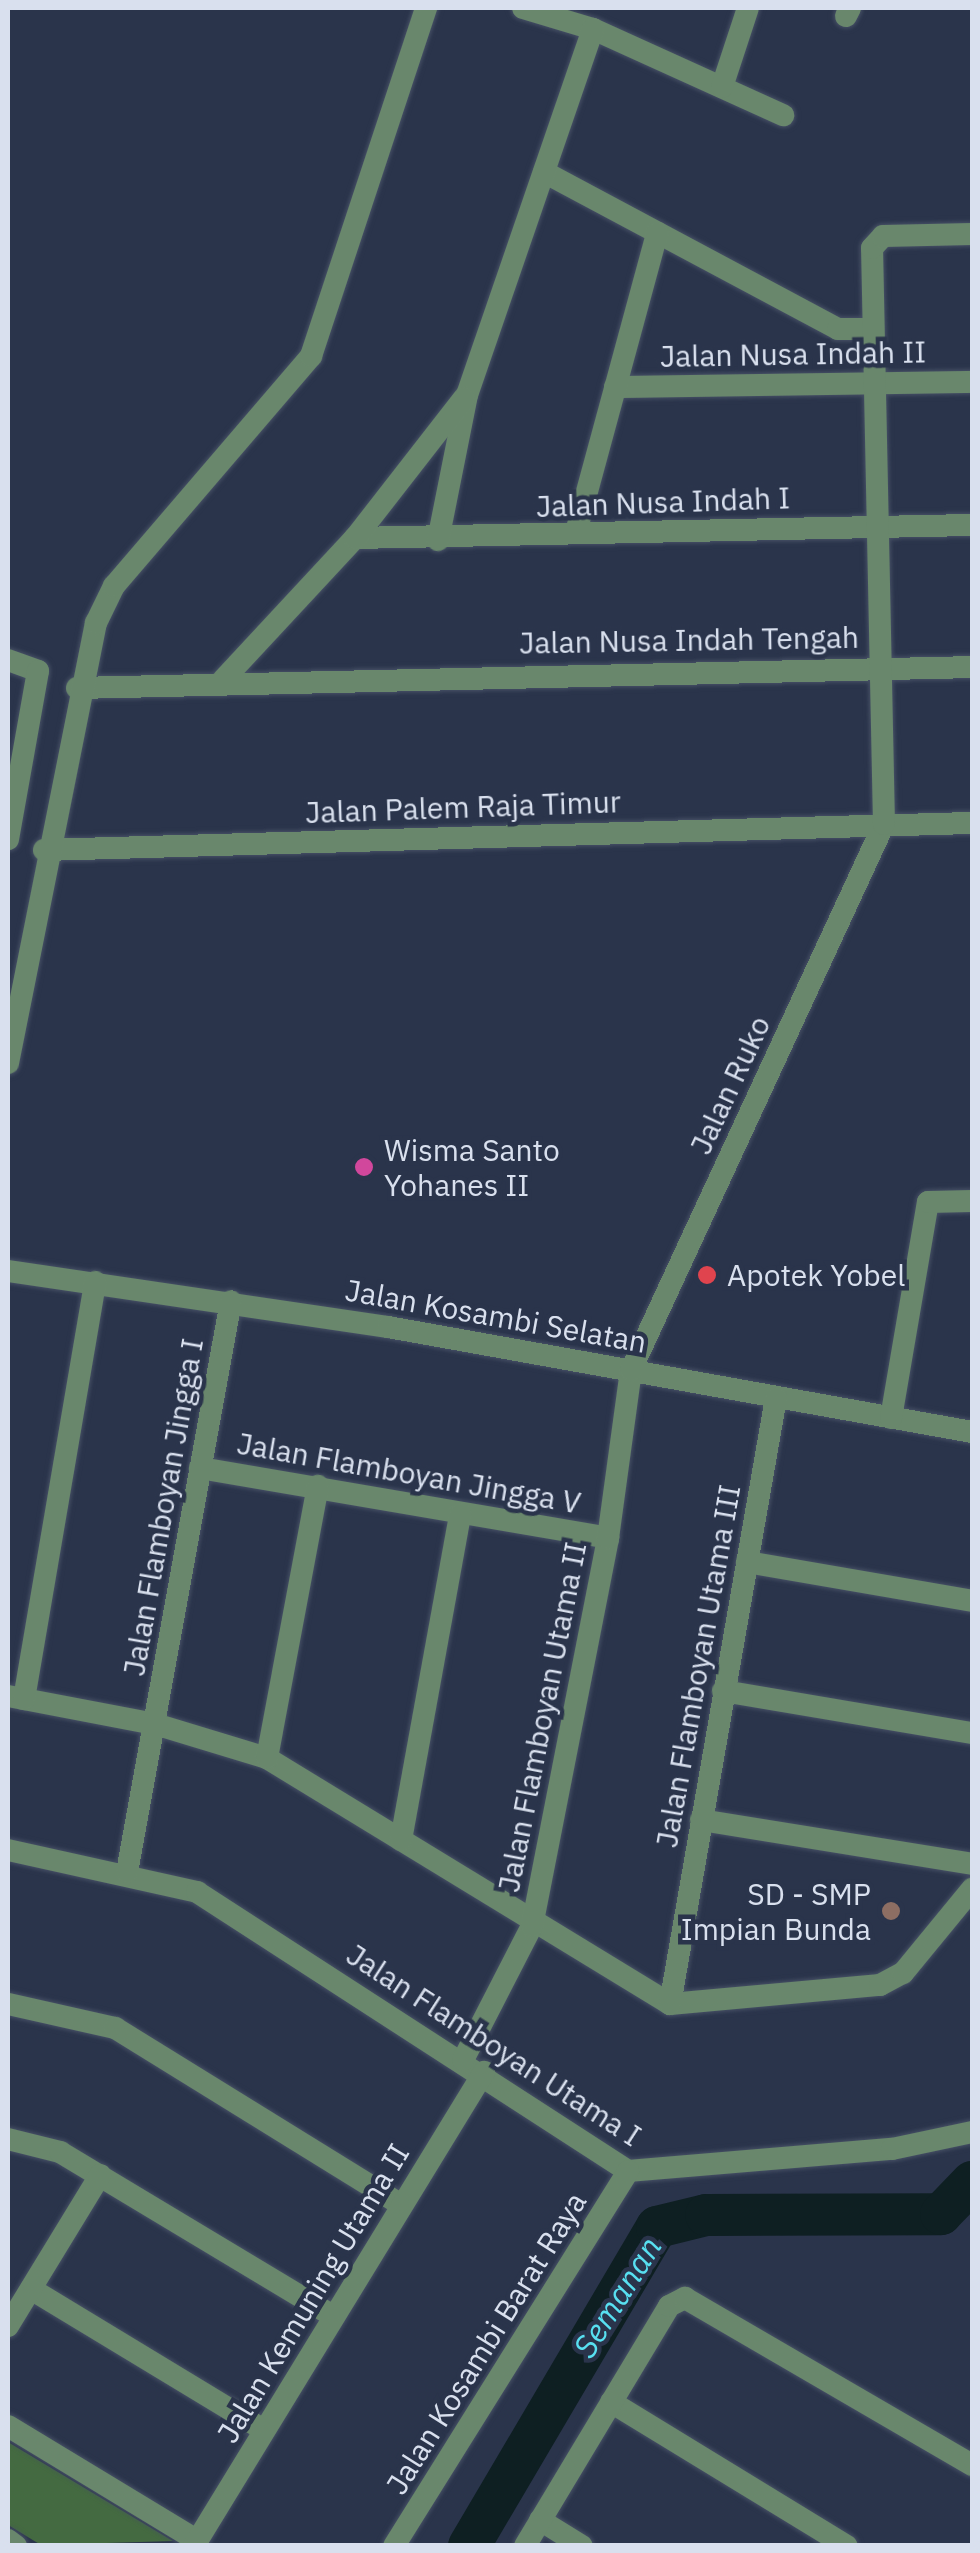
<!DOCTYPE html>
<style>
body{margin:0}
#map{position:relative;width:980px;height:2553px;overflow:hidden;background:#2a344b;font-family:"IBM Plex Sans",sans-serif}
div>[style]{position:absolute}
.green>*{inset:0;background:#446a41}
.river>*{height:42px;margin:-21px;padding:0 21px;transform-origin:21px;border-radius:21px;background:#0e1f22}
.roads{filter:drop-shadow(0 0 2px #465065) drop-shadow(0 0 2px #465065)}
.minor>*{height:22px;margin:-11px;padding:0 11px;transform-origin:11px;border-radius:11px;background:#69876c}
.dots>*{width:28px;height:28px;translate:-50% -50%;box-sizing:border-box;border:5px solid #2a344b;border-radius:50%}
span{translate:-50% -50%;white-space:nowrap;text-align:center;line-height:1.15;-webkit-text-stroke:9px #2a344b;paint-order:stroke}
.street-label{font-size:30px;color:#d9e0ee}
.poi-label{font-size:30px;color:#d9e0ee}
.left{translate:0 -50%;text-align:left}
.right{translate:-100% -50%;text-align:right}
.water-label{font-size:32px;color:#58e0f1;font-style:italic}
.frame{position:absolute;inset:0;border:10px solid #d9e0ee;pointer-events:none}
</style>
<div id="map">
<div class="green">
<i style="clip-path:polygon(8px 2442px,173px 2541px,41px 2545px,8px 2525px)"></i>
</div>
<div class="river">
<i style="left:469px;top:2546px;width:370px;rotate:-59.5deg"></i>
<i style="left:657px;top:2227px;width:50px;rotate:-13.8deg"></i>
<i style="left:706px;top:2215px;width:235px;rotate:-0.2deg"></i>
<i style="left:941px;top:2214px;width:45px;rotate:-45.9deg"></i>
</div>
<div class="roads">
<div class="minor">
<i style="left:523px;top:8px;width:73px;rotate:16.7deg"></i>
<i style="left:593px;top:29px;width:209px;rotate:24.4deg"></i>
<i style="left:846px;top:16px;width:9px;rotate:-63deg"></i>
<i style="left:722px;top:87px;width:83px;rotate:-71.8deg"></i>
<i style="left:544px;top:172px;width:333px;rotate:28.1deg"></i>
<i style="left:838px;top:329px;width:35px"></i>
<i style="left:615px;top:387px;width:357px;rotate:-0.8deg"></i>
<i style="left:576px;top:532px;width:310px;rotate:-74.8deg"></i>
<i style="left:355px;top:538px;width:617px;rotate:-1.21deg"></i>
<i style="left:438px;top:540px;width:148px;rotate:-78.7deg"></i>
<i style="left:467px;top:395px;width:387px;rotate:-71deg"></i>
<i style="left:8px;top:660px;width:32px;rotate:20deg"></i>
<i style="left:38px;top:671px;width:171px;rotate:100.1deg"></i>
<i style="left:223px;top:680px;width:194px;rotate:-47.1deg"></i>
<i style="left:355px;top:538px;width:177px;rotate:-52.1deg"></i>
<i style="left:77px;top:688px;width:895px;rotate:-1.34deg"></i>
<i style="left:44px;top:850px;width:928px;rotate:-1.67deg"></i>
<i style="left:8px;top:1063px;width:449px;rotate:-78.7deg"></i>
<i style="left:96px;top:623px;width:41px;rotate:-64.1deg"></i>
<i style="left:114px;top:586px;width:303px;rotate:-49.4deg"></i>
<i style="left:311px;top:356px;width:367px;rotate:-71.7deg"></i>
<i style="left:8px;top:1271px;width:384px;rotate:8.4deg"></i>
<i style="left:388px;top:1327px;width:593px;rotate:10.19deg"></i>
<i style="left:891px;top:1418px;width:219px;rotate:-80.3deg"></i>
<i style="left:928px;top:1202px;width:44px;rotate:-1.3deg"></i>
<i style="left:200px;top:1468px;width:414px;rotate:9.7deg"></i>
<i style="left:747px;top:1562px;width:228px;rotate:9.8deg"></i>
<i style="left:723px;top:1691px;width:253px;rotate:9.6deg"></i>
<i style="left:8px;top:1696px;width:150px;rotate:10.8deg"></i>
<i style="left:155px;top:1724px;width:117px;rotate:16.9deg"></i>
<i style="left:267px;top:1758px;width:472px;rotate:31.4deg"></i>
<i style="left:670px;top:2004px;width:211px;rotate:-5.2deg"></i>
<i style="left:880px;top:1985px;width:26px;rotate:-28deg"></i>
<i style="left:903px;top:1973px;width:109px;rotate:-50.6deg"></i>
<i style="left:24px;top:1699px;width:423px;rotate:-80.3deg"></i>
<i style="left:267px;top:1758px;width:277px;rotate:-79.4deg"></i>
<i style="left:701px;top:1820px;width:275px;rotate:9.2deg"></i>
<i style="left:401px;top:1840px;width:331px;rotate:-79.7deg"></i>
<i style="left:8px;top:1850px;width:194px;rotate:12.5deg"></i>
<i style="left:197px;top:1892px;width:513px;rotate:32.92deg"></i>
<i style="left:628px;top:2171px;width:265px;rotate:-4.8deg"></i>
<i style="left:892px;top:2149px;width:82px;rotate:-12deg"></i>
<i style="left:127px;top:1872px;width:580px;rotate:-79.68deg"></i>
<i style="left:8px;top:2004px;width:110px;rotate:12.6deg"></i>
<i style="left:115px;top:2028px;width:335px;rotate:31.7deg"></i>
<i style="left:670px;top:2004px;width:615px;rotate:-80.08deg"></i>
<i style="left:463px;top:2060px;width:151px;rotate:-62.8deg"></i>
<i style="left:532px;top:1926px;width:395px;rotate:-78.9deg"></i>
<i style="left:608px;top:1538px;width:170px;rotate:-82.2deg"></i>
<i style="left:631px;top:1370px;width:602px;rotate:-65.14deg"></i>
<i style="left:884px;top:824px;width:576px;rotate:-91.19deg"></i>
<i style="left:872px;top:248px;width:16px;rotate:-47deg"></i>
<i style="left:883px;top:236px;width:89px;rotate:-1.3deg"></i>
<i style="left:8px;top:2139px;width:54px;rotate:14deg"></i>
<i style="left:60px;top:2152px;width:318px;rotate:31deg"></i>
<i style="left:31px;top:2289px;width:272px;rotate:31.2deg"></i>
<i style="left:8px;top:2326px;width:177px;rotate:-58.6deg"></i>
<i style="left:611px;top:2402px;width:276px;rotate:31.4deg"></i>
<i style="left:8px;top:2426px;width:222px;rotate:31.2deg"></i>
<i style="left:540px;top:2520px;width:49px;rotate:31.8deg"></i>
<i style="left:8px;top:2540px;width:10px;rotate:37deg"></i>
<i style="left:194px;top:2546px;width:556px;rotate:-58.54deg"></i>
<i style="left:394px;top:2546px;width:442px;rotate:-58deg"></i>
<i style="left:525px;top:2546px;width:280px;rotate:-59deg"></i>
<i style="left:669px;top:2306px;width:18px;rotate:-27deg"></i>
<i style="left:685px;top:2298px;width:332px;rotate:30.2deg"></i>
</div>
</div>
<div class="dots">
<i style="left:364px;top:1167px;background:#d1479c"></i>
<i style="left:707px;top:1275px;background:#e0444e"></i>
<i style="left:891px;top:1911px;background:#8d6e63"></i>
</div>
<div class="street-label">
<span style="left:793px;top:354px;rotate:-1deg">Jalan Nusa Indah II</span>
<span style="left:663px;top:502px;rotate:-2deg">Jalan Nusa Indah I</span>
<span style="left:689px;top:640px;rotate:-1deg">Jalan Nusa Indah Tengah</span>
<span style="left:463px;top:807px;rotate:-2deg">Jalan Palem Raja Timur</span>
<span style="left:730px;top:1085px;rotate:-65deg">Jalan Ruko</span>
<span style="left:496px;top:1316px;rotate:10deg">Jalan Kosambi Selatan</span>
<span style="left:409px;top:1473px;rotate:10deg">Jalan Flamboyan Jingga V</span>
<span style="left:163px;top:1507px;rotate:-80deg">Jalan Flamboyan Jingga I</span>
<span style="left:698px;top:1666px;rotate:-80deg">Jalan Flamboyan Utama III</span>
<span style="left:542px;top:1717px;rotate:-79deg">Jalan Flamboyan Utama II</span>
<span style="left:494px;top:2045px;rotate:33deg">Jalan Flamboyan Utama I</span>
<span style="left:313px;top:2293px;rotate:-59deg">Jalan Kemuning Utama II</span>
<span style="left:486px;top:2343px;rotate:-58deg">Jalan Kosambi Barat Raya</span>
</div>
<div class="poi-label">
<span class="left" style="left:384px;top:1167px">Wisma Santo<br>Yohanes II</span>
<span class="left" style="left:727px;top:1275px">Apotek Yobel</span>
<span class="right" style="left:871px;top:1911px">SD - SMP<br>Impian Bunda</span>
</div>
<div class="water-label">
<span style="left:617px;top:2297px;rotate:-58deg">Semanan</span>
</div>
<div class="frame"></div>
</div>
